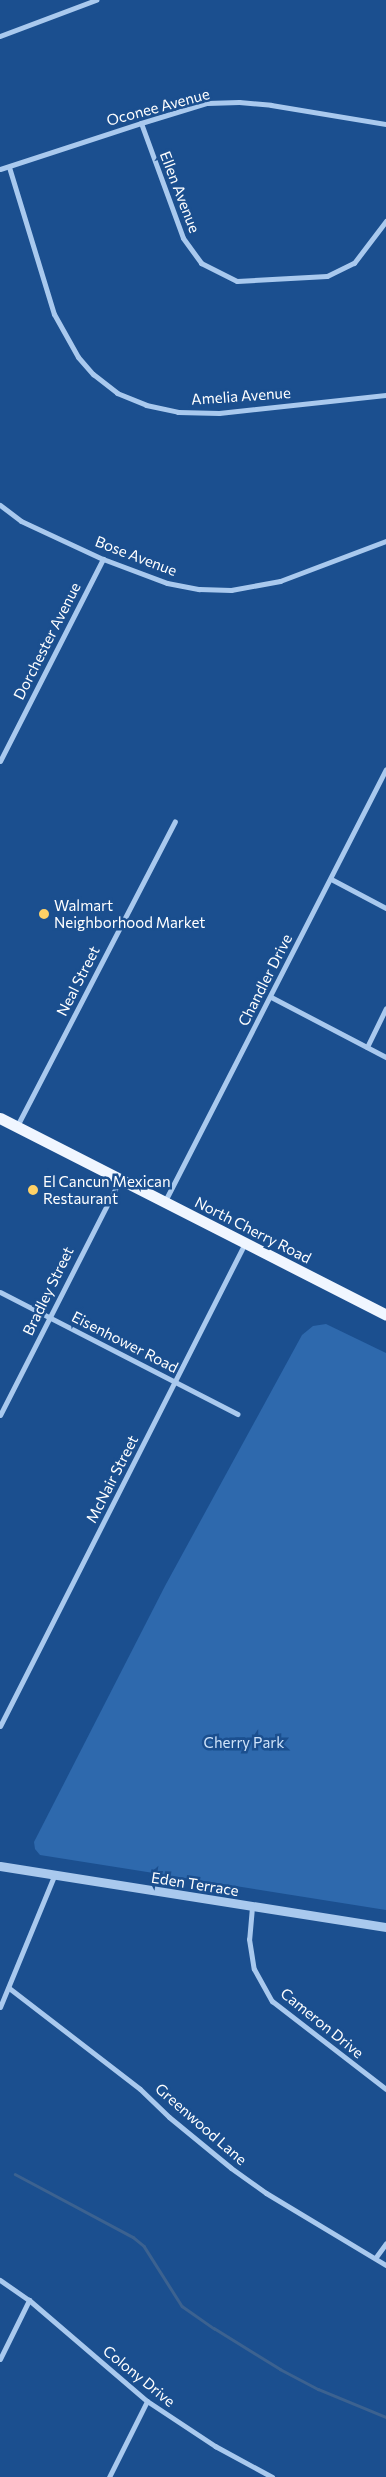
<!DOCTYPE html>
<style>
body{margin:0}
#map{position:relative;width:386px;height:2477px;overflow:hidden;background:#1b4f8f;font-family:Commissioner,sans-serif}
div>[style]{position:absolute}
.green>*{inset:0;background:#2e69ad}
.stream>*{height:2.5px;margin:-1.25px;padding:0 1.25px;transform-origin:1.25px;border-radius:1.25px;background:#3c6290}
.minor>*{height:5px;margin:-2.5px;padding:0 2.5px;transform-origin:2.5px;border-radius:2.5px;background:#a9c9ee}
.tertiary>*{height:9px;margin:-4.5px;padding:0 4.5px;transform-origin:4.5px;border-radius:4.5px;background:#a9c9ee}
.primary>*{height:11px;margin:-5.5px;padding:0 5.5px;transform-origin:5.5px;border-radius:5.5px;background:#f0f6ff}
.dots>*{width:14px;height:14px;translate:-50% -50%;box-sizing:border-box;border:2px solid #1b4f8f;border-radius:50%}
span{translate:-50% -50%;white-space:nowrap;text-align:center;line-height:1.15;-webkit-text-stroke:5px #1b4f8f;paint-order:stroke}
.street-label{font-size:15px;color:#fff}
.poi-label{font-size:15px;color:#fff}
.left{translate:0 -50%;text-align:left}
.park-label{font-size:15px;color:#cfe3fa}
</style>
<div id="map">
<div class="green">
<i style="clip-path:polygon(326px 1324px,386px 1353px,386px 1910px,40px 1855px,35px 1849px,34px 1842px,165px 1586px,302px 1335px,313px 1326px)"></i>
</div>
<div class="stream">
<i style="left:15px;top:2174px;width:134px;rotate:28.1deg"></i>
<i style="left:133px;top:2237px;width:14px;rotate:39deg"></i>
<i style="left:144px;top:2246px;width:71px;rotate:57.7deg"></i>
<i style="left:182px;top:2306px;width:39px;rotate:35deg"></i>
<i style="left:214px;top:2328px;width:78px;rotate:31.8deg"></i>
<i style="left:280px;top:2369px;width:43px;rotate:27.8deg"></i>
<i style="left:318px;top:2389px;width:74px;rotate:22.4deg"></i>
</div>
<div class="minor">
<i style="left:0;top:36px;width:103px;rotate:-20.6deg"></i>
<i style="left:141px;top:123px;width:122px;rotate:69.9deg"></i>
<i style="left:183px;top:238px;width:31px;rotate:54deg"></i>
<i style="left:201px;top:263px;width:40px;rotate:26.6deg"></i>
<i style="left:237px;top:281px;width:90px;rotate:-3.2deg"></i>
<i style="left:327px;top:276px;width:30px;rotate:-26deg"></i>
<i style="left:354px;top:263px;width:53px;rotate:-52.7deg"></i>
<i style="left:9px;top:167px;width:154px;rotate:73deg"></i>
<i style="left:54px;top:314px;width:49px;rotate:60.8deg"></i>
<i style="left:78px;top:357px;width:23px;rotate:49deg"></i>
<i style="left:93px;top:374px;width:31px;rotate:38deg"></i>
<i style="left:117px;top:393px;width:31px;rotate:22deg"></i>
<i style="left:146px;top:405px;width:33px;rotate:12deg"></i>
<i style="left:178px;top:412px;width:41px;rotate:1.4deg"></i>
<i style="left:219px;top:413px;width:168px;rotate:-6.2deg"></i>
<i style="left:0;top:169px;width:148px;rotate:-18.1deg"></i>
<i style="left:141px;top:123px;width:69px;rotate:-16.9deg"></i>
<i style="left:207px;top:103px;width:32px;rotate:-2deg"></i>
<i style="left:239px;top:102px;width:32px;rotate:5deg"></i>
<i style="left:271px;top:105px;width:117px;rotate:9.4deg"></i>
<i style="left:0;top:505px;width:26px;rotate:37deg"></i>
<i style="left:21px;top:521px;width:90px;rotate:24.9deg"></i>
<i style="left:103px;top:559px;width:68px;rotate:20.6deg"></i>
<i style="left:167px;top:583px;width:33px;rotate:11deg"></i>
<i style="left:199px;top:589px;width:32px;rotate:2deg"></i>
<i style="left:231px;top:590px;width:50px;rotate:-10.4deg"></i>
<i style="left:280px;top:581px;width:113px;rotate:-20.7deg"></i>
<i style="left:0;top:761px;width:227px;rotate:-63deg"></i>
<i style="left:331px;top:879px;width:62px;rotate:27.8deg"></i>
<i style="left:271px;top:997px;width:130px;rotate:27.6deg"></i>
<i style="left:367px;top:1047px;width:43px;rotate:-64deg"></i>
<i style="left:17px;top:1126px;width:343px;rotate:-62.6deg"></i>
<i style="left:165px;top:1201px;width:485px;rotate:-62.9deg"></i>
<i style="left:0;top:1292px;width:267px;rotate:27.2deg"></i>
<i style="left:0;top:1415px;width:265px;rotate:-63deg"></i>
<i style="left:0;top:1726px;width:542px;rotate:-63.1deg"></i>
<i style="left:252px;top:1907px;width:32px;rotate:95deg"></i>
<i style="left:249px;top:1939px;width:30px;rotate:81deg"></i>
<i style="left:254px;top:1969px;width:37px;rotate:61deg"></i>
<i style="left:272px;top:2001px;width:144px;rotate:37.7deg"></i>
<i style="left:9px;top:1988px;width:165px;rotate:37.6deg"></i>
<i style="left:140px;top:2089px;width:40px;rotate:44deg"></i>
<i style="left:169px;top:2117px;width:80px;rotate:39.4deg"></i>
<i style="left:231px;top:2168px;width:43px;rotate:35.5deg"></i>
<i style="left:266px;top:2193px;width:140px;rotate:31deg"></i>
<i style="left:0;top:2007px;width:142px;rotate:-67.6deg"></i>
<i style="left:376px;top:2257px;width:17px;rotate:-54deg"></i>
<i style="left:0;top:2280px;width:35px;rotate:35deg"></i>
<i style="left:29px;top:2300px;width:155px;rotate:40.6deg"></i>
<i style="left:147px;top:2401px;width:82px;rotate:33.5deg"></i>
<i style="left:215px;top:2446px;width:65px;rotate:28.5deg"></i>
<i style="left:0;top:2359px;width:66px;rotate:-63.8deg"></i>
<i style="left:109px;top:2477px;width:85px;rotate:-63.4deg"></i>
</div>
<div class="tertiary">
<i style="left:0;top:1866px;width:391px;rotate:9deg"></i>
</div>
<div class="primary">
<i style="left:0;top:1118px;width:433px;rotate:27deg"></i>
</div>
<div class="dots">
<i style="left:44px;top:914px;background:#ffd166"></i>
<i style="left:33px;top:1190px;background:#ffd166"></i>
</div>
<div class="street-label">
<span style="left:158px;top:107px;rotate:-15deg">Oconee Avenue</span>
<span style="left:180px;top:192px;rotate:69deg">Ellen Avenue</span>
<span style="left:241px;top:396px;rotate:-4deg">Amelia Avenue</span>
<span style="left:136px;top:556px;rotate:21deg">Bose Avenue</span>
<span style="left:47px;top:641px;rotate:-63deg">Dorchester Avenue</span>
<span style="left:265px;top:980px;rotate:-63deg">Chandler Drive</span>
<span style="left:78px;top:981px;rotate:-63deg">Neal Street</span>
<span style="left:253px;top:1230px;rotate:27deg">North Cherry Road</span>
<span style="left:48px;top:1291px;rotate:-64deg">Bradley Street</span>
<span style="left:125px;top:1342px;rotate:27deg">Eisenhower Road</span>
<span style="left:112px;top:1479px;rotate:-63deg">McNair Street</span>
<span style="left:195px;top:1884px;rotate:9deg">Eden Terrace</span>
<span style="left:322px;top:2023px;rotate:39deg">Cameron Drive</span>
<span style="left:201px;top:2124px;rotate:41deg">Greenwood Lane</span>
<span style="left:139px;top:2376px;rotate:39deg">Colony Drive</span>
</div>
<div class="poi-label">
<span class="left" style="left:54px;top:914px">Walmart<br>Neighborhood Market</span>
<span class="left" style="left:43px;top:1190px">El Cancun Mexican<br>Restaurant</span>
</div>
<div class="park-label">
<span style="left:244px;top:1743px">Cherry Park</span>
</div>
</div>
